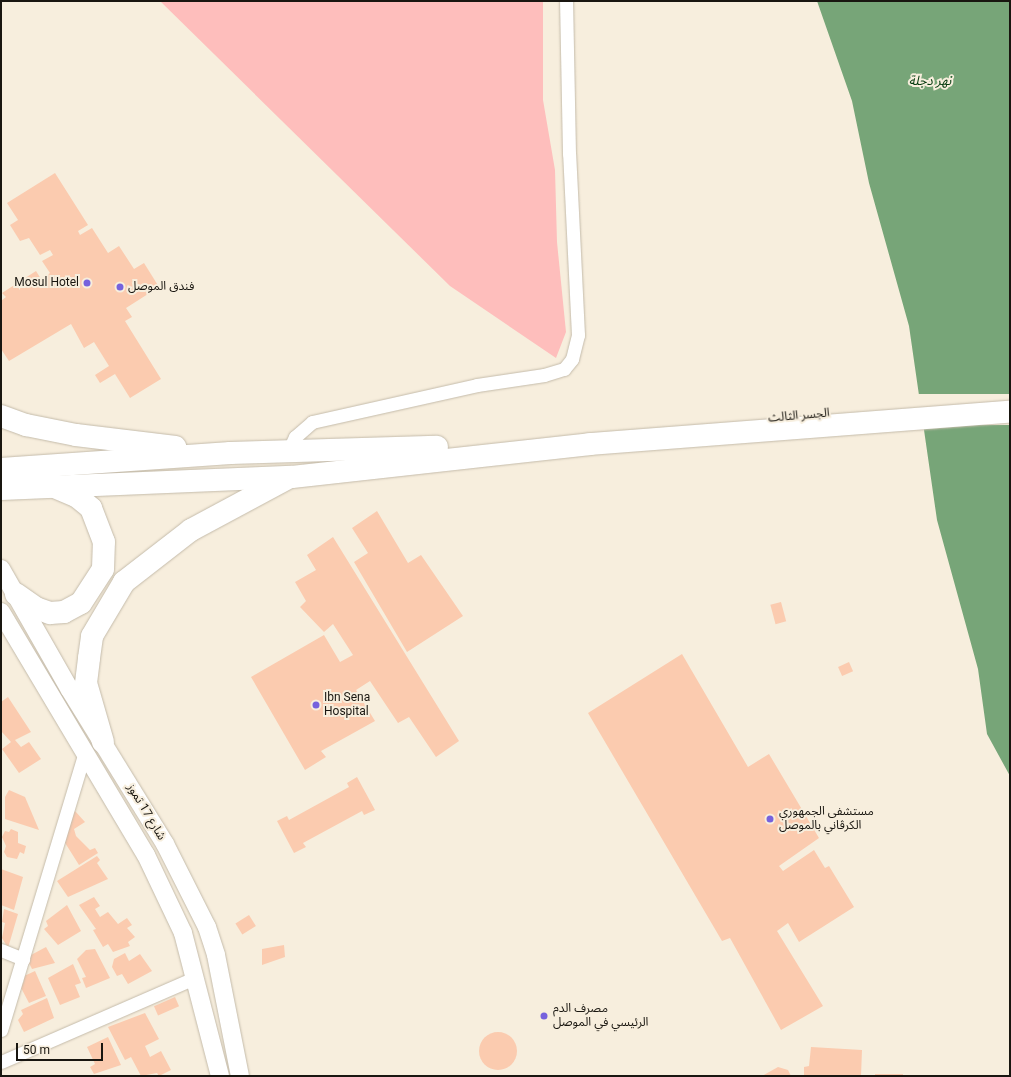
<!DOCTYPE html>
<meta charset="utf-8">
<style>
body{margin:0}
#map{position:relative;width:1011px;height:1077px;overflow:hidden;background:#f7eedd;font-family:Roboto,"Noto Sans Arabic",sans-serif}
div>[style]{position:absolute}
.green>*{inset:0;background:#febebc}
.water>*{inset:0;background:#77a578}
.pier>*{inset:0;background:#f7eedd;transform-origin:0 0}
.building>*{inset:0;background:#fbcbaf;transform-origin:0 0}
.round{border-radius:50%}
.roads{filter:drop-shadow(0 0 1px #c4bbaa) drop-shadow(0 0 1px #c4bbaa)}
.street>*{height:13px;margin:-6.5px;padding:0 6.5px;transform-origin:6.5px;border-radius:6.5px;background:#fff}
.secondary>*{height:18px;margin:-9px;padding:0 9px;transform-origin:9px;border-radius:9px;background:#fff}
.highway>*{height:22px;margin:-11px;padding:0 11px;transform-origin:11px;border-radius:11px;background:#fff}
.dots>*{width:11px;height:11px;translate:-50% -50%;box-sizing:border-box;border:2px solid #f7eedd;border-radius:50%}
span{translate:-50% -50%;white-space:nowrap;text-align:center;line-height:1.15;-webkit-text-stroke:4px #f7eedd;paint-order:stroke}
.poi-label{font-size:12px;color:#191610}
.right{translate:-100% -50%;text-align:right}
.left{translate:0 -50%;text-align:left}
.street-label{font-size:12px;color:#191610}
.water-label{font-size:13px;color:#03390d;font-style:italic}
.frame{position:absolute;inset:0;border:2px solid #191610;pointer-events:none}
.scale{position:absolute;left:16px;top:1043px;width:87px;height:18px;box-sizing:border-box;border:2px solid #191610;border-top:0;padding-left:5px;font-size:12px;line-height:14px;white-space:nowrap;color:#191610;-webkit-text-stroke:3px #f7eedd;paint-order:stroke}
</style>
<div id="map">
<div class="green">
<i style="clip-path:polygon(160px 1px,543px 1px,543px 100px,555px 170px,557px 242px,566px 332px,556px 358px,450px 286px)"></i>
</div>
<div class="water">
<i style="clip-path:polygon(817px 1px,1010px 1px,1010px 776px,987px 734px,978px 669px,937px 520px,909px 326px,869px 183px,852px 101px)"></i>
</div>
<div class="pier">
<i style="left:1010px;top:394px;width:31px;height:92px;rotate:90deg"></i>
</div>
<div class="building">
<i style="clip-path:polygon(55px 173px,88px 225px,78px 231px,80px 235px,92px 228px,108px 253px,119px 246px,134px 269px,144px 263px,159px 287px,126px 308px,132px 317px,125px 321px,161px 379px,130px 398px,115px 374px,100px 383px,95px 375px,109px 366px,94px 342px,84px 348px,71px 324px,9px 361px,1px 349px,1px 301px,6px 297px,2px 293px,36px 271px,41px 279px,50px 273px,42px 261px,53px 255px,50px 250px,40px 255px,29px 238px,20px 241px,10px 225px,18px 220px,7px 203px)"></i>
<i style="clip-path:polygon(377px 511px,408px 563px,421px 555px,463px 616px,407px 652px,354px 562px,368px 553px,352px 528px)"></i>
<i style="clip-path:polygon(333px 537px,459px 741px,436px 757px,409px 717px,398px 723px,370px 681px,356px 690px,375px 721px,321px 751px,326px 757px,305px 770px,251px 677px,324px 635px,340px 662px,353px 655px,333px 624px,324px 632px,300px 607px,306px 601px,295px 582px,316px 570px,307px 555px)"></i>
<i style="left:781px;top:602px;width:20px;height:11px;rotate:75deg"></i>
<i style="clip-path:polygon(682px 654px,748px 767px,769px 754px,819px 838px,779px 866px,783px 871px,814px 850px,825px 868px,829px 866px,854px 907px,799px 942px,788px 923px,777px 931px,823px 1006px,781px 1030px,730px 938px,722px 941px,588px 713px)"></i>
<i style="left:849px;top:662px;width:10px;height:12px;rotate:66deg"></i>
<i style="clip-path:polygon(8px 697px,31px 732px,15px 740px,21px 747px,29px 742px,41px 759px,19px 773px,2px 749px,11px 742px,1px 731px,1px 702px)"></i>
<i style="clip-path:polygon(357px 777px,375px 810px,364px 815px,362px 811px,303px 843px,306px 847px,294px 853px,277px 821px,287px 816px,289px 820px,349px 787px,347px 783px)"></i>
<i style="clip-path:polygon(9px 790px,25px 797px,39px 830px,5px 819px,5px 797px)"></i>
<i style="clip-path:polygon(75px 811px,85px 822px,74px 829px,76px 836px,90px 850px,95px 848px,98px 853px,79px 865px,62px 838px,67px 815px)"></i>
<i style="clip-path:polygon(11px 829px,18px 832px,18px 843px,26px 846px,24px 854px,20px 852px,17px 859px,7px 857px,4px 852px,6px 846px,2px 837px,5px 831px,9px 832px)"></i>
<i style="clip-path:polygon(97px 856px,100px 860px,97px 863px,108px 879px,68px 897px,57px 881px)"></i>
<i style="clip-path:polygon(1px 869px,23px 877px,14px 910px,1px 905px)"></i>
<i style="clip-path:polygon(94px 897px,100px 906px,95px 909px,100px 917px,108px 912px,118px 924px,127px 918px,132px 925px,127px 928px,135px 937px,128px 942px,130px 946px,113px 952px,108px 944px,103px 947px,93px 930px,96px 929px,79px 905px)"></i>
<i style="clip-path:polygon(67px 905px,81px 931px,58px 945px,44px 929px,48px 926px,46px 921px)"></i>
<i style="clip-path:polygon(4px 909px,18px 914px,8px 948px,2px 938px,5px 923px,2px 922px)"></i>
<i style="left:249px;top:915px;width:13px;height:16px;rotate:58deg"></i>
<i style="clip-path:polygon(284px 945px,285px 957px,262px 965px,262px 949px)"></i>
<i style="clip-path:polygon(46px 947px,55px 963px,32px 969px,29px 963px,31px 955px)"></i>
<i style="clip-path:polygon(95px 949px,110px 978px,86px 988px,82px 978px,86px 977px,77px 959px,86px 950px)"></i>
<i style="clip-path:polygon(125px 953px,129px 961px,140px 954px,152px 971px,128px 984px,122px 974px,117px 976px,112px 967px,114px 959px)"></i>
<i style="clip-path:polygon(73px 964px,81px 983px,75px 985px,80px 997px,60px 1005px,48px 978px)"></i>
<i style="clip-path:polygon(35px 971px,46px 996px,29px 1003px,19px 984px,24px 982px,22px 977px)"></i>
<i style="left:175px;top:997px;width:10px;height:23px;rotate:66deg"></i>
<i style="clip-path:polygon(47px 998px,54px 1018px,24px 1032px,18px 1020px,23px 1014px,21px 1010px)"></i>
<i style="clip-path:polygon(145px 1013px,159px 1039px,145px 1046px,150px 1057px,161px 1051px,171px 1070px,159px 1076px,157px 1073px,141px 1076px,131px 1057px,125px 1060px,108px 1027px)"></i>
<i class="round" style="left:479px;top:1032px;width:38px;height:38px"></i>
<i style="clip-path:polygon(108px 1037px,121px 1065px,94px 1074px,90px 1067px,95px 1064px,87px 1047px)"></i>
<i style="clip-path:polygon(811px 1047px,862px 1050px,861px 1076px,804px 1076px,804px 1067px,809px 1066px)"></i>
<i style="clip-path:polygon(778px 1067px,788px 1070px,791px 1076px,762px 1076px)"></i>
<i style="left:875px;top:1074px;width:28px;height:2px"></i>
</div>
<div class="roads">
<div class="street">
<i style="left:287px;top:454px;width:19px;rotate:-65deg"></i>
<i style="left:295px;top:437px;width:23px;rotate:-41deg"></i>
<i style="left:312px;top:422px;width:169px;rotate:-12.6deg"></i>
<i style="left:477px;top:385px;width:68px;rotate:-8.5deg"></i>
<i style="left:544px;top:375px;width:21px;rotate:-17deg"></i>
<i style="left:564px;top:369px;width:13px;rotate:-51deg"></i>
<i style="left:572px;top:359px;width:25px;rotate:-76deg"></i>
<i style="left:578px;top:335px;width:181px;rotate:-92.8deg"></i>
<i style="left:569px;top:154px;width:153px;rotate:-91.1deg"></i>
<i style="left:1px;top:950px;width:24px;rotate:22deg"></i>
<i style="left:1px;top:1030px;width:290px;rotate:-73.2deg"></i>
<i style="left:1px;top:1062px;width:210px;rotate:-23.5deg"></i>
</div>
<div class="secondary">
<i style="left:1px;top:569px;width:139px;rotate:60.3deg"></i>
<i style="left:70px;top:690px;width:181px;rotate:58.3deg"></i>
<i style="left:165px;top:844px;width:93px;rotate:63.2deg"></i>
<i style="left:207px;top:927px;width:29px;rotate:72deg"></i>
<i style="left:216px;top:955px;width:123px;rotate:78.8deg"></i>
<i style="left:1px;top:612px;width:283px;rotate:59.2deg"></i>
<i style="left:146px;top:855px;width:86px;rotate:64.6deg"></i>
<i style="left:183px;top:933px;width:148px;rotate:75.5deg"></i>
</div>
<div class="highway">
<i style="left:1px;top:416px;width:27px;rotate:20deg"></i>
<i style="left:26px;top:425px;width:51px;rotate:11.3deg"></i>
<i style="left:76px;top:435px;width:100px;rotate:6.9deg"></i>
<i style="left:1px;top:469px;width:230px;rotate:-4deg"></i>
<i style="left:230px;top:453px;width:207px;rotate:-1.7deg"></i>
<i style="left:1px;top:489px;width:291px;rotate:-2.4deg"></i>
<i style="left:292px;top:477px;width:300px;rotate:-6.3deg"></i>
<i style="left:590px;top:444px;width:421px;rotate:-4.4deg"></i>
<i style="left:16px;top:594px;width:24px;rotate:35deg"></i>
<i style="left:36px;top:608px;width:15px;rotate:20deg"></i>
<i style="left:50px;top:613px;width:14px;rotate:-4deg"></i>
<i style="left:64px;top:612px;width:19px;rotate:-28deg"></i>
<i style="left:81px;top:603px;width:40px;rotate:-57.1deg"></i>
<i style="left:103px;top:569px;width:27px;rotate:-88deg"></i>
<i style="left:104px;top:542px;width:36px;rotate:-111deg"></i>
<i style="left:91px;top:508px;width:19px;rotate:-141deg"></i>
<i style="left:76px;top:496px;width:23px;rotate:-157deg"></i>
<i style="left:103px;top:742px;width:61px;rotate:-106.1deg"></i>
<i style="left:86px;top:683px;width:25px;rotate:-83deg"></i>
<i style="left:89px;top:658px;width:22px;rotate:-82deg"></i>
<i style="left:92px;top:636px;width:63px;rotate:-59.3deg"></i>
<i style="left:124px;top:582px;width:85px;rotate:-37.8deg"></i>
<i style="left:191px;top:530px;width:108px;rotate:-28.2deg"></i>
</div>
</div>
<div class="dots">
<i style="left:87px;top:283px;background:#7662dd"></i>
<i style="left:120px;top:287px;background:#7662dd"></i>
<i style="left:316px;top:705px;background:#7662dd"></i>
<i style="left:770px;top:819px;background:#7662dd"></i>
<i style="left:544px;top:1016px;background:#7662dd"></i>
</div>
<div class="poi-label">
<span class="right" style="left:79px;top:283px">Mosul Hotel</span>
<span class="left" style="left:128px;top:287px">فندق الموصل</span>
<span class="left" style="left:324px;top:705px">Ibn Sena<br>Hospital</span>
<span class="left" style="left:779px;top:819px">مستشفى الجمهوري<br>الكرڤاني بالموصل</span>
<span class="left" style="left:553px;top:1016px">مصرف الدم<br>الرئيسي في الموصل</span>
</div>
<div class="street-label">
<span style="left:799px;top:416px;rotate:-5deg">الجسر الثالث</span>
<span style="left:146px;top:812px;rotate:59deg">شارع 17 تموز</span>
</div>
<div class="water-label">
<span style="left:930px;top:81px">نهر دجلة</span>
</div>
<div class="frame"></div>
<div class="scale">50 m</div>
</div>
